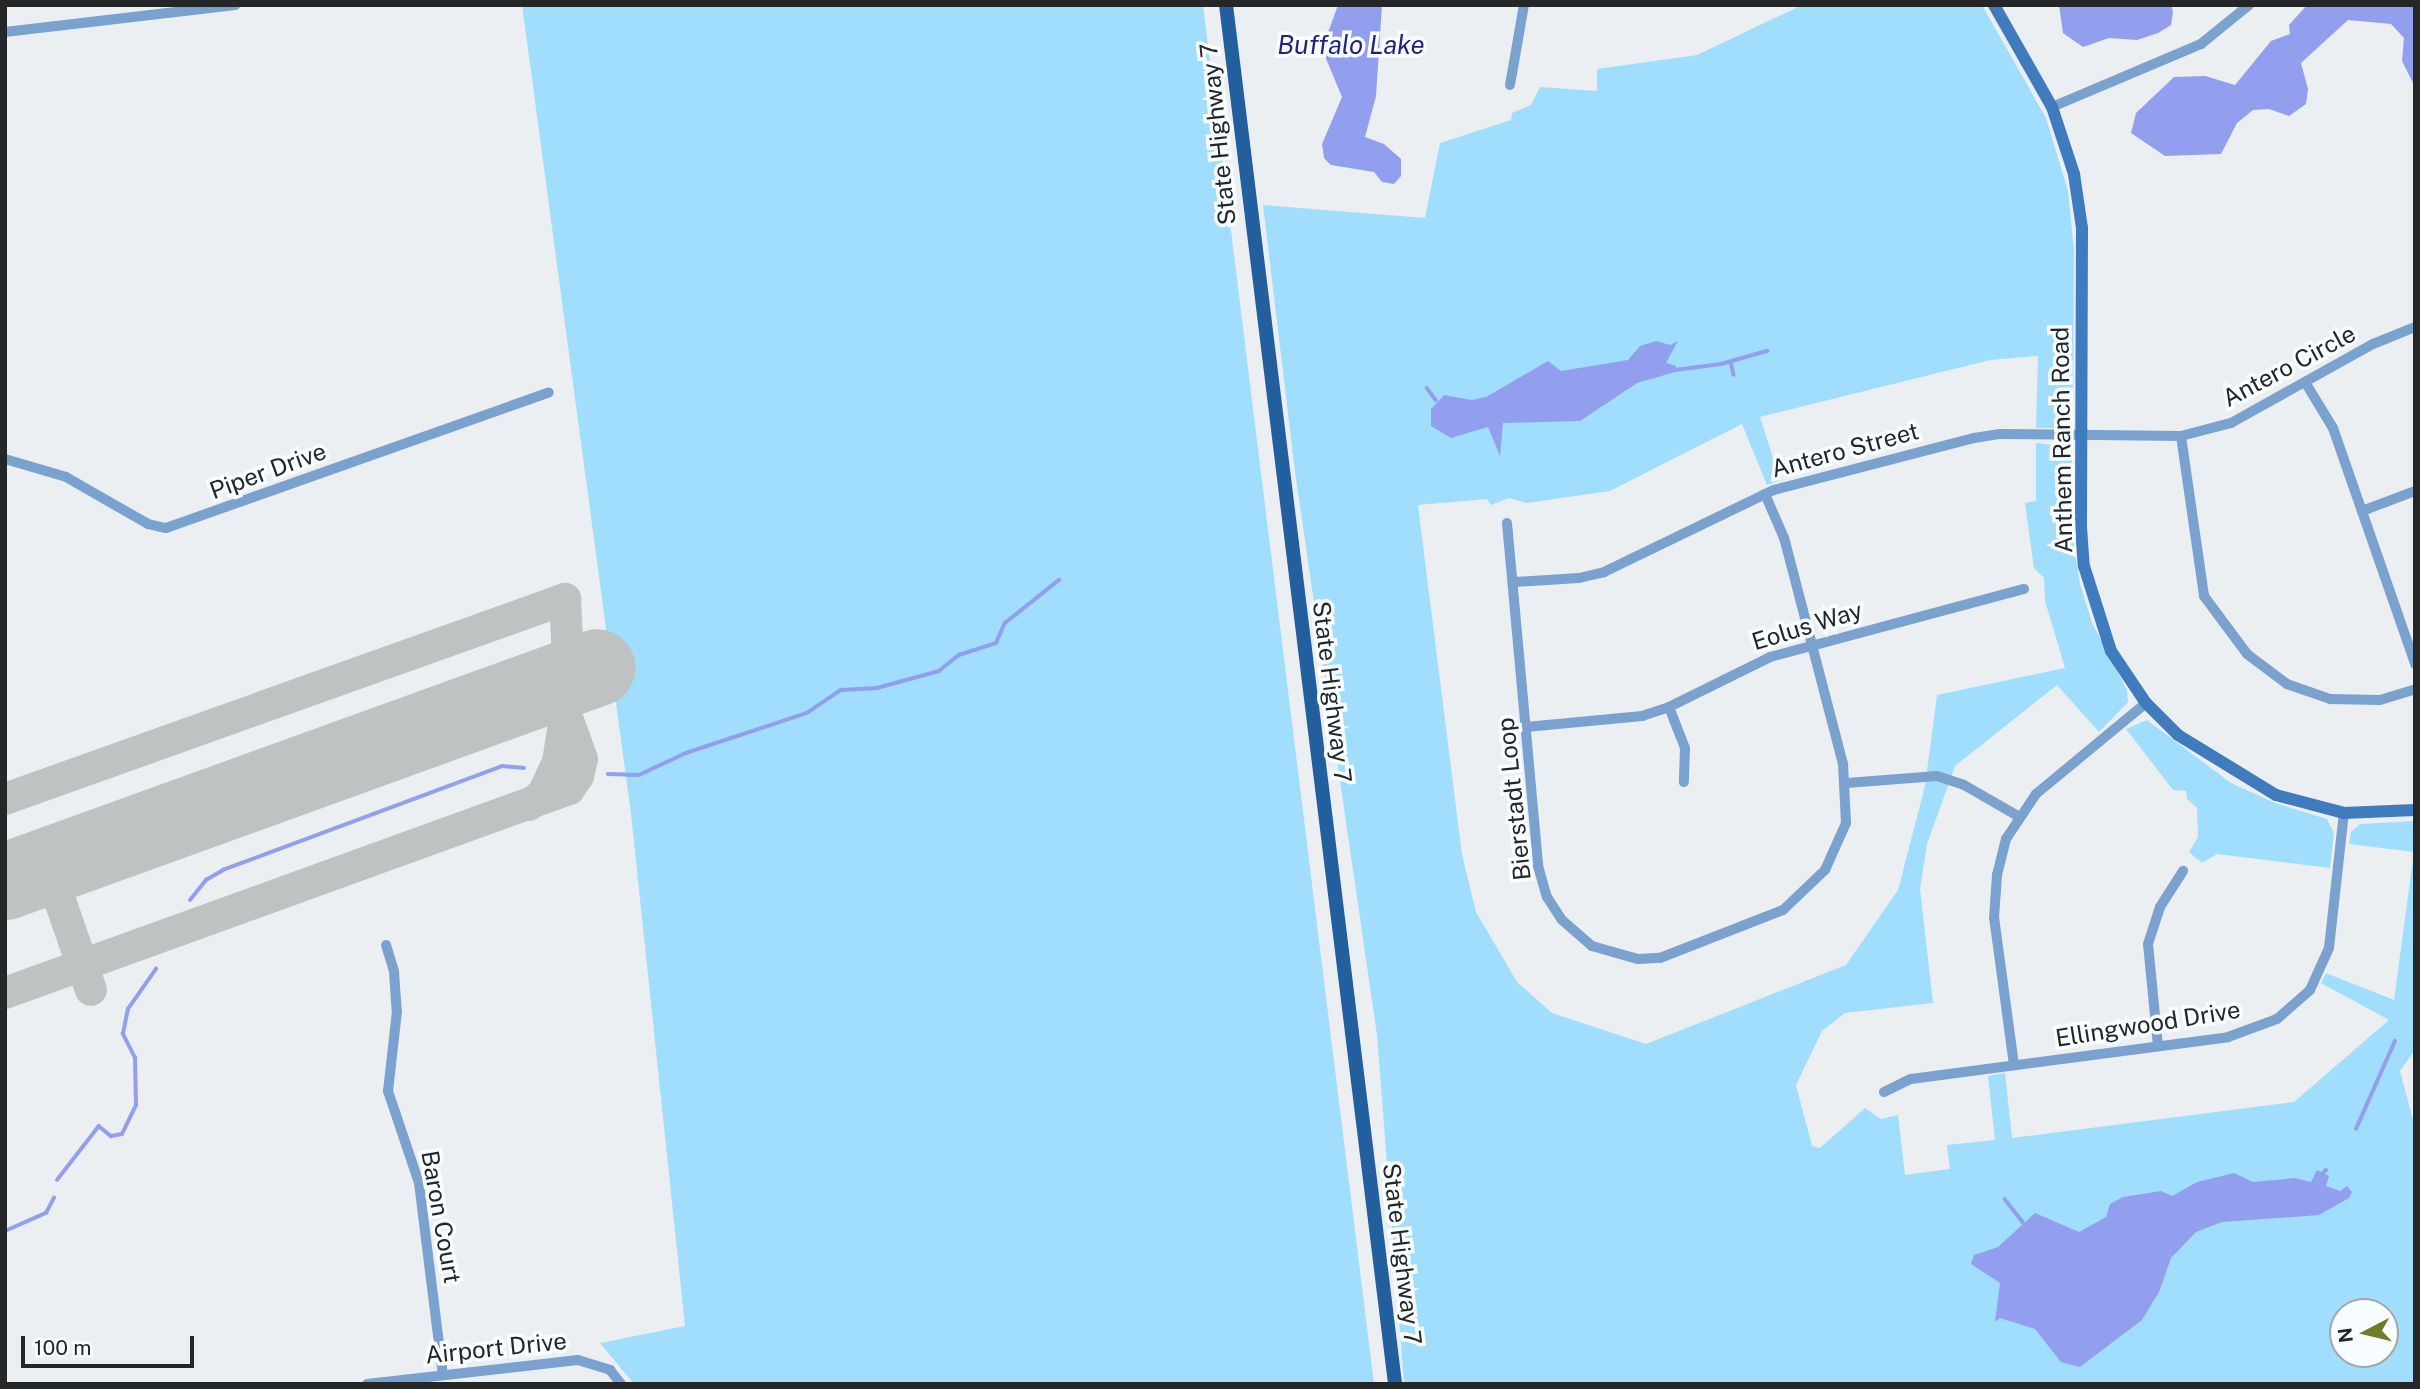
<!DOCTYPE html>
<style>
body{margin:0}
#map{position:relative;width:2420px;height:1389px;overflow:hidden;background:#ebeff1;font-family:"Public Sans",sans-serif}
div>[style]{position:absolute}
.green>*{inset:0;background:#a1defd}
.water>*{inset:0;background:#919fee}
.stream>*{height:3.5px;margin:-1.75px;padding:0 1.75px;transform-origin:1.75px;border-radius:1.75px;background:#919fee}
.taxiway>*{height:32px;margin:-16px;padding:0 16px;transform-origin:16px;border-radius:16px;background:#bec2c3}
.runway>*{height:77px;margin:-38.5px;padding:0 38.5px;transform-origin:38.5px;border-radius:38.5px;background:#bec2c3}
.street>*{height:10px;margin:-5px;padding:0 5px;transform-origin:5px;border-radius:5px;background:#7ba2cf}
.secondary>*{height:12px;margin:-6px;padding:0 6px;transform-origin:6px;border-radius:6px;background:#407bbd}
.primary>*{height:14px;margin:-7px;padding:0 7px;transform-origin:7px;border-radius:7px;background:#235f9f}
span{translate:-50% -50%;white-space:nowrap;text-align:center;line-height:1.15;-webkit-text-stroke:7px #f8fdff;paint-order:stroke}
.street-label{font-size:24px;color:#252627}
.water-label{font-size:26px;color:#24237c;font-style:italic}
.frame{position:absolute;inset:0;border:7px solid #252627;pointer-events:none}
.north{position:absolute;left:2329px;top:1298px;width:70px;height:70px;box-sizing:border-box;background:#f8fdff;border:2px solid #a4a7a9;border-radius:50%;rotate:263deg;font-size:19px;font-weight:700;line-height:28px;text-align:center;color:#252627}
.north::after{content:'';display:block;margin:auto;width:24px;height:32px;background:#727c28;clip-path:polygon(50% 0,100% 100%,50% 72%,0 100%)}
.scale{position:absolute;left:21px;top:1336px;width:173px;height:32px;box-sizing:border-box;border:4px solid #252627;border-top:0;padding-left:9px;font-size:21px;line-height:24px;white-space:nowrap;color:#252627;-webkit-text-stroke:5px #f8fdff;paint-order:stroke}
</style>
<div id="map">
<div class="green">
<i style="clip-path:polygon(522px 5px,1203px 5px,1374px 1384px,634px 1384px,600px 1343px,685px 1326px,631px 814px)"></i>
<i style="clip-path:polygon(evenodd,1802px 5px,1982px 5px,2046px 118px,2068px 191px,2074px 250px,2073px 414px,2058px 428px,2036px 428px,2038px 356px,1990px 360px,1760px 417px,1780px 480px,1767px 485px,1742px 424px,1610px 491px,1527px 503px,1509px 498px,1491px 505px,1487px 499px,1418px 505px,1462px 855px,1476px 912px,1517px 982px,1552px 1013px,1646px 1044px,1846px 965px,1898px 890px,1925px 786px,1937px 695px,2065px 668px,2045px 601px,2044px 578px,2034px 568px,2025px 503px,2036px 501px,2036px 443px,2062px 446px,2072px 460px,2073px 541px,2080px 584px,2092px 623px,2127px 690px,2128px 702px,2099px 732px,2057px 685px,1955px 766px,1927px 844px,1920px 889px,1933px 1003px,1845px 1013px,1822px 1031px,1796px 1085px,1812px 1146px,1820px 1148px,1865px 1108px,1881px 1119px,1898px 1115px,1905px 1175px,1950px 1169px,1947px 1145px,1995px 1140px,1988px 1076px,2005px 1073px,2012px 1138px,2294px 1102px,2389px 1020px,2321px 983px,2326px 973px,2394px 1000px,2414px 852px,2349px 844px,2351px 832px,2360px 824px,2415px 821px,2415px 1050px,2400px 1071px,2415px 1127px,2415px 1384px,1404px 1384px,1377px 1035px,1295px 472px,1263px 205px,1425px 218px,1440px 143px,1511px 120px,1512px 113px,1531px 105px,1540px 87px,1597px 91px,1597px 69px,1697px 55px,1802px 5px,2343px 1312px,2385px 1312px,2385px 1354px,2343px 1354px,2343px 1312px)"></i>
<i style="clip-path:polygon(2147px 720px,2231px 783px,2275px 803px,2327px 819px,2334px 833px,2330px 868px,2217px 854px,2202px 863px,2189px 852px,2198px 837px,2197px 808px,2187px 799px,2186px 791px,2173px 790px,2126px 729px)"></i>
</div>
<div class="water">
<i style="clip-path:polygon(1338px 5px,1382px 5px,1376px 96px,1365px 137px,1384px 144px,1401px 159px,1401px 176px,1394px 184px,1382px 182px,1374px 172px,1331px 165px,1324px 158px,1322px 144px,1342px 97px,1322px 49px)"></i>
<i style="clip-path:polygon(2059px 5px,2171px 5px,2173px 12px,2171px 25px,2158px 33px,2137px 40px,2109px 38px,2083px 47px,2063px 33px)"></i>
<i style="clip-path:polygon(2307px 5px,2415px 5px,2415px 87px,2402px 61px,2404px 38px,2391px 24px,2348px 20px,2301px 63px,2308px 89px,2306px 104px,2289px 116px,2269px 109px,2253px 110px,2237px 123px,2221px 154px,2165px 156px,2131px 133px,2136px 113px,2174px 77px,2205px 76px,2235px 85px,2271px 41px,2290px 34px,2289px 25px)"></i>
<i style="clip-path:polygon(1656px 341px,1670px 345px,1678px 341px,1666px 363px,1676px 366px,1675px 372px,1637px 383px,1580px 421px,1503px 423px,1500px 456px,1488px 427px,1451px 438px,1431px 426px,1431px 409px,1444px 395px,1472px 400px,1486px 397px,1548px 361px,1561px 371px,1628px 360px,1640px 346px)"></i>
<i style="clip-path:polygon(2317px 1170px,2329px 1176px,2326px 1186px,2340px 1191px,2347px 1186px,2352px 1192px,2349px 1198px,2319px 1215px,2222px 1222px,2196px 1232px,2171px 1258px,2159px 1292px,2142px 1320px,2080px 1367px,2061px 1362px,2035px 1329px,2000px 1318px,1995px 1322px,2000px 1283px,1971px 1264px,1974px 1255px,1998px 1247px,2035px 1213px,2079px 1232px,2106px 1217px,2110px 1204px,2123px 1197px,2161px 1191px,2172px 1196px,2197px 1182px,2234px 1173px,2253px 1182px,2295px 1178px,2311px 1182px)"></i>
</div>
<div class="stream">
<i style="left:1731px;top:362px;width:13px;rotate:77deg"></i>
<i style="left:1675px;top:370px;width:46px;rotate:-7.4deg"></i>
<i style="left:1721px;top:364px;width:48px;rotate:-15.8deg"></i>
<i style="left:1427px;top:388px;width:15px;rotate:53deg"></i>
<i style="left:608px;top:774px;width:31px;rotate:2deg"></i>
<i style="left:639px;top:775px;width:52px;rotate:-25.1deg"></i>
<i style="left:686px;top:753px;width:127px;rotate:-18.3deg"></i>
<i style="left:807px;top:713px;width:41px;rotate:-34.1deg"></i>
<i style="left:841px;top:690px;width:36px;rotate:-3deg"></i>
<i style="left:877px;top:688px;width:64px;rotate:-15.3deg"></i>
<i style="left:939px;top:671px;width:26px;rotate:-39deg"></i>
<i style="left:959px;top:655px;width:39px;rotate:-18deg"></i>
<i style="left:996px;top:643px;width:22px;rotate:-66deg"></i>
<i style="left:1005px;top:623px;width:69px;rotate:-38.5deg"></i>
<i style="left:190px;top:900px;width:26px;rotate:-51deg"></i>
<i style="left:206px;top:880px;width:20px;rotate:-30deg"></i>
<i style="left:223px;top:870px;width:298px;rotate:-20.4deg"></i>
<i style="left:502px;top:766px;width:22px;rotate:5deg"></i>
<i style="left:2356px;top:1129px;width:96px;rotate:-66.1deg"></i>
<i style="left:2323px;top:1173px;width:4px;rotate:-45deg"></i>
<i style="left:57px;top:1180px;width:68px;rotate:-52.1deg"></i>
<i style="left:99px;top:1126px;width:16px;rotate:40deg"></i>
<i style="left:111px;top:1136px;width:11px;rotate:-10deg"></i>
<i style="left:122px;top:1134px;width:32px;rotate:-64deg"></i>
<i style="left:136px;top:1105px;width:47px;rotate:-91.2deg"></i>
<i style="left:135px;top:1058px;width:27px;rotate:-117deg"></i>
<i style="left:123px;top:1034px;width:25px;rotate:-79deg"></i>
<i style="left:128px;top:1009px;width:49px;rotate:-55deg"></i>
<i style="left:2005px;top:1199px;width:29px;rotate:52deg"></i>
<i style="left:5px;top:1231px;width:45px;rotate:-23.7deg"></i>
<i style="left:46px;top:1213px;width:17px;rotate:-62deg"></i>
</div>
<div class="taxiway">
<i style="left:5px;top:799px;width:595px;rotate:-19.65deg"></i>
<i style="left:565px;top:599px;width:78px;rotate:87.1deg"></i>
<i style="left:529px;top:805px;width:18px;rotate:-38deg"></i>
<i style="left:543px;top:794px;width:35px;rotate:-65deg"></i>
<i style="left:558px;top:762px;width:45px;rotate:-81deg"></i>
<i style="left:48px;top:866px;width:131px;rotate:70.9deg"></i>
<i style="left:5px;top:993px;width:600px;rotate:-19.89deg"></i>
<i style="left:569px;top:789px;width:16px;rotate:-55deg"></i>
<i style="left:578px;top:776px;width:17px;rotate:-77deg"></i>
<i style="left:582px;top:759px;width:82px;rotate:-110deg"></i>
</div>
<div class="runway">
<i style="left:5px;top:881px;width:629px;rotate:-19.87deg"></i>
</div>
<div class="street">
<i style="left:5px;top:32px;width:232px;rotate:-6.7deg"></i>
<i style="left:1510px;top:85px;width:81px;rotate:-80.1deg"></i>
<i style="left:2052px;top:107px;width:162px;rotate:-22.9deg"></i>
<i style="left:2201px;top:44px;width:62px;rotate:-39.1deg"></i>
<i style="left:2305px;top:382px;width:54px;rotate:58.7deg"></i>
<i style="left:2333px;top:428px;width:250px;rotate:70.8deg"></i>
<i style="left:2181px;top:436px;width:162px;rotate:81.8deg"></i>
<i style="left:2204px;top:596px;width:72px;rotate:53.4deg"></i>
<i style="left:2247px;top:654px;width:50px;rotate:36.9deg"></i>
<i style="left:2287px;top:684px;width:46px;rotate:19.2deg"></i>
<i style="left:2330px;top:699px;width:50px;rotate:1.1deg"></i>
<i style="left:2380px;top:700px;width:37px;rotate:-17deg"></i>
<i style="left:5px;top:459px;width:64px;rotate:16.4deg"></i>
<i style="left:66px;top:477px;width:95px;rotate:29.8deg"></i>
<i style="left:148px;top:524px;width:18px;rotate:13deg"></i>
<i style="left:166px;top:528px;width:406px;rotate:-19.5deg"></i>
<i style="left:2362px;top:511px;width:57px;rotate:-20.7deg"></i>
<i style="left:1507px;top:523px;width:344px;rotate:84.8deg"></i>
<i style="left:1538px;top:866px;width:32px;rotate:74deg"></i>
<i style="left:1547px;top:897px;width:27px;rotate:57deg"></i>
<i style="left:1562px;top:920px;width:40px;rotate:41deg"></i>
<i style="left:1592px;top:946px;width:48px;rotate:15.8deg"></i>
<i style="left:1638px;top:959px;width:22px;rotate:-3deg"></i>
<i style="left:1660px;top:958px;width:132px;rotate:-21.3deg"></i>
<i style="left:1783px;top:910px;width:58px;rotate:-43.6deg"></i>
<i style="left:1825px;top:870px;width:51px;rotate:-65.9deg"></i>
<i style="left:1846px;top:823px;width:59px;rotate:-92.9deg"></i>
<i style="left:1843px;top:764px;width:234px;rotate:-104.6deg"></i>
<i style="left:1784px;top:538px;width:48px;rotate:-113.4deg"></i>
<i style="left:1514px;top:582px;width:65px;rotate:-3.5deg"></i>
<i style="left:1579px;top:578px;width:26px;rotate:-13deg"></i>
<i style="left:1604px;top:572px;width:189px;rotate:-25.8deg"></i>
<i style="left:1774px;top:490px;width:207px;rotate:-14.6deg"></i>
<i style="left:1974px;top:438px;width:25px;rotate:-9deg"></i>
<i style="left:1999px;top:434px;width:182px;rotate:0.6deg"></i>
<i style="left:2181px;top:436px;width:52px;rotate:-14.6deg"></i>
<i style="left:2231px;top:423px;width:162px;rotate:-29.1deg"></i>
<i style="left:2373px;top:344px;width:45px;rotate:-22deg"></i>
<i style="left:1669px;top:707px;width:44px;rotate:68.7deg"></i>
<i style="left:1685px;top:748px;width:34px;rotate:92deg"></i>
<i style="left:1526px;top:727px;width:117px;rotate:-5.4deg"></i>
<i style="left:1642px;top:716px;width:28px;rotate:-18deg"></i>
<i style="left:1669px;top:707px;width:113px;rotate:-26.3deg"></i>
<i style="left:1770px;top:657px;width:263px;rotate:-15deg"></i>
<i style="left:1847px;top:783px;width:90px;rotate:-4.4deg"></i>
<i style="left:1937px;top:776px;width:28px;rotate:18deg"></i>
<i style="left:1964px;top:785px;width:62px;rotate:29.9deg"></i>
<i style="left:386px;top:945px;width:28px;rotate:73deg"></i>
<i style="left:394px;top:972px;width:39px;rotate:86deg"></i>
<i style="left:397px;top:1011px;width:81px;rotate:96.4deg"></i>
<i style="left:388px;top:1091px;width:97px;rotate:71.4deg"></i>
<i style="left:419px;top:1183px;width:193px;rotate:82.9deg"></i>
<i style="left:2158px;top:1046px;width:102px;rotate:-95.6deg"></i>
<i style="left:2148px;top:944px;width:39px;rotate:-72deg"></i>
<i style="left:2160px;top:907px;width:43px;rotate:-57.4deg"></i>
<i style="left:2014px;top:1065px;width:148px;rotate:-97.7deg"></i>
<i style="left:1994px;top:918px;width:43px;rotate:-86deg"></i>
<i style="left:1997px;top:875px;width:37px;rotate:-76deg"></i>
<i style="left:2006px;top:839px;width:54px;rotate:-56.3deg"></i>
<i style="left:2036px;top:794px;width:143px;rotate:-39.6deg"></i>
<i style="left:1884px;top:1092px;width:30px;rotate:-26deg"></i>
<i style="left:1911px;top:1079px;width:320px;rotate:-7.5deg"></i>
<i style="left:2228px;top:1037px;width:52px;rotate:-20.2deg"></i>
<i style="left:2277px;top:1019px;width:44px;rotate:-41.3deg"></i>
<i style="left:2310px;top:990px;width:46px;rotate:-65.7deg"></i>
<i style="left:2329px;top:948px;width:136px;rotate:-83.7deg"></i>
<i style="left:367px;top:1384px;width:212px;rotate:-6.5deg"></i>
<i style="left:578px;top:1360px;width:34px;rotate:17deg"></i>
<i style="left:610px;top:1370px;width:18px;rotate:52deg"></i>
</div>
<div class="secondary">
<i style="left:1994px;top:5px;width:117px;rotate:60.4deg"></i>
<i style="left:2052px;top:107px;width:71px;rotate:71.8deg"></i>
<i style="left:2074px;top:174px;width:55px;rotate:81.6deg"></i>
<i style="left:2082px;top:228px;width:299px;rotate:90.2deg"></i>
<i style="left:2081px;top:527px;width:39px;rotate:86deg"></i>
<i style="left:2084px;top:566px;width:89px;rotate:72.4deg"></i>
<i style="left:2111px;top:651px;width:63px;rotate:56.1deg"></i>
<i style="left:2146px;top:703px;width:45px;rotate:45deg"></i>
<i style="left:2178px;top:735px;width:115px;rotate:31.5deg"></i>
<i style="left:2276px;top:795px;width:70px;rotate:14.8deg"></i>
<i style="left:2344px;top:813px;width:71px;rotate:-2.4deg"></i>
</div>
<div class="primary">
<i style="left:1226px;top:5px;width:1389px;rotate:83.01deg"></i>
</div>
<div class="street-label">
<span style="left:1218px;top:134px;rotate:-96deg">State Highway 7</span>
<span style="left:2289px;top:366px;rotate:-28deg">Antero Circle</span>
<span style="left:2062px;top:440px;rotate:-91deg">Anthem Ranch Road</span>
<span style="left:1845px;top:450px;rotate:-15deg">Antero Street</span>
<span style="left:268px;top:471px;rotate:-20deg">Piper Drive</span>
<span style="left:1807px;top:626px;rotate:-17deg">Eolus Way</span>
<span style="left:1332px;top:692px;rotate:83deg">State Highway 7</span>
<span style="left:1514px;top:799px;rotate:-96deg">Bierstadt Loop</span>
<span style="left:2148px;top:1024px;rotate:-9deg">Ellingwood Drive</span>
<span style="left:441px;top:1217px;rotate:80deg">Baron Court</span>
<span style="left:1402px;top:1254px;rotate:83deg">State Highway 7</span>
<span style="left:496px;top:1348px;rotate:-6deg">Airport Drive</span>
</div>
<div class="water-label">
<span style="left:1351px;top:45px">Buffalo Lake</span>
</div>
<div class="frame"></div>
<div class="north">N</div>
<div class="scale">100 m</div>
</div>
